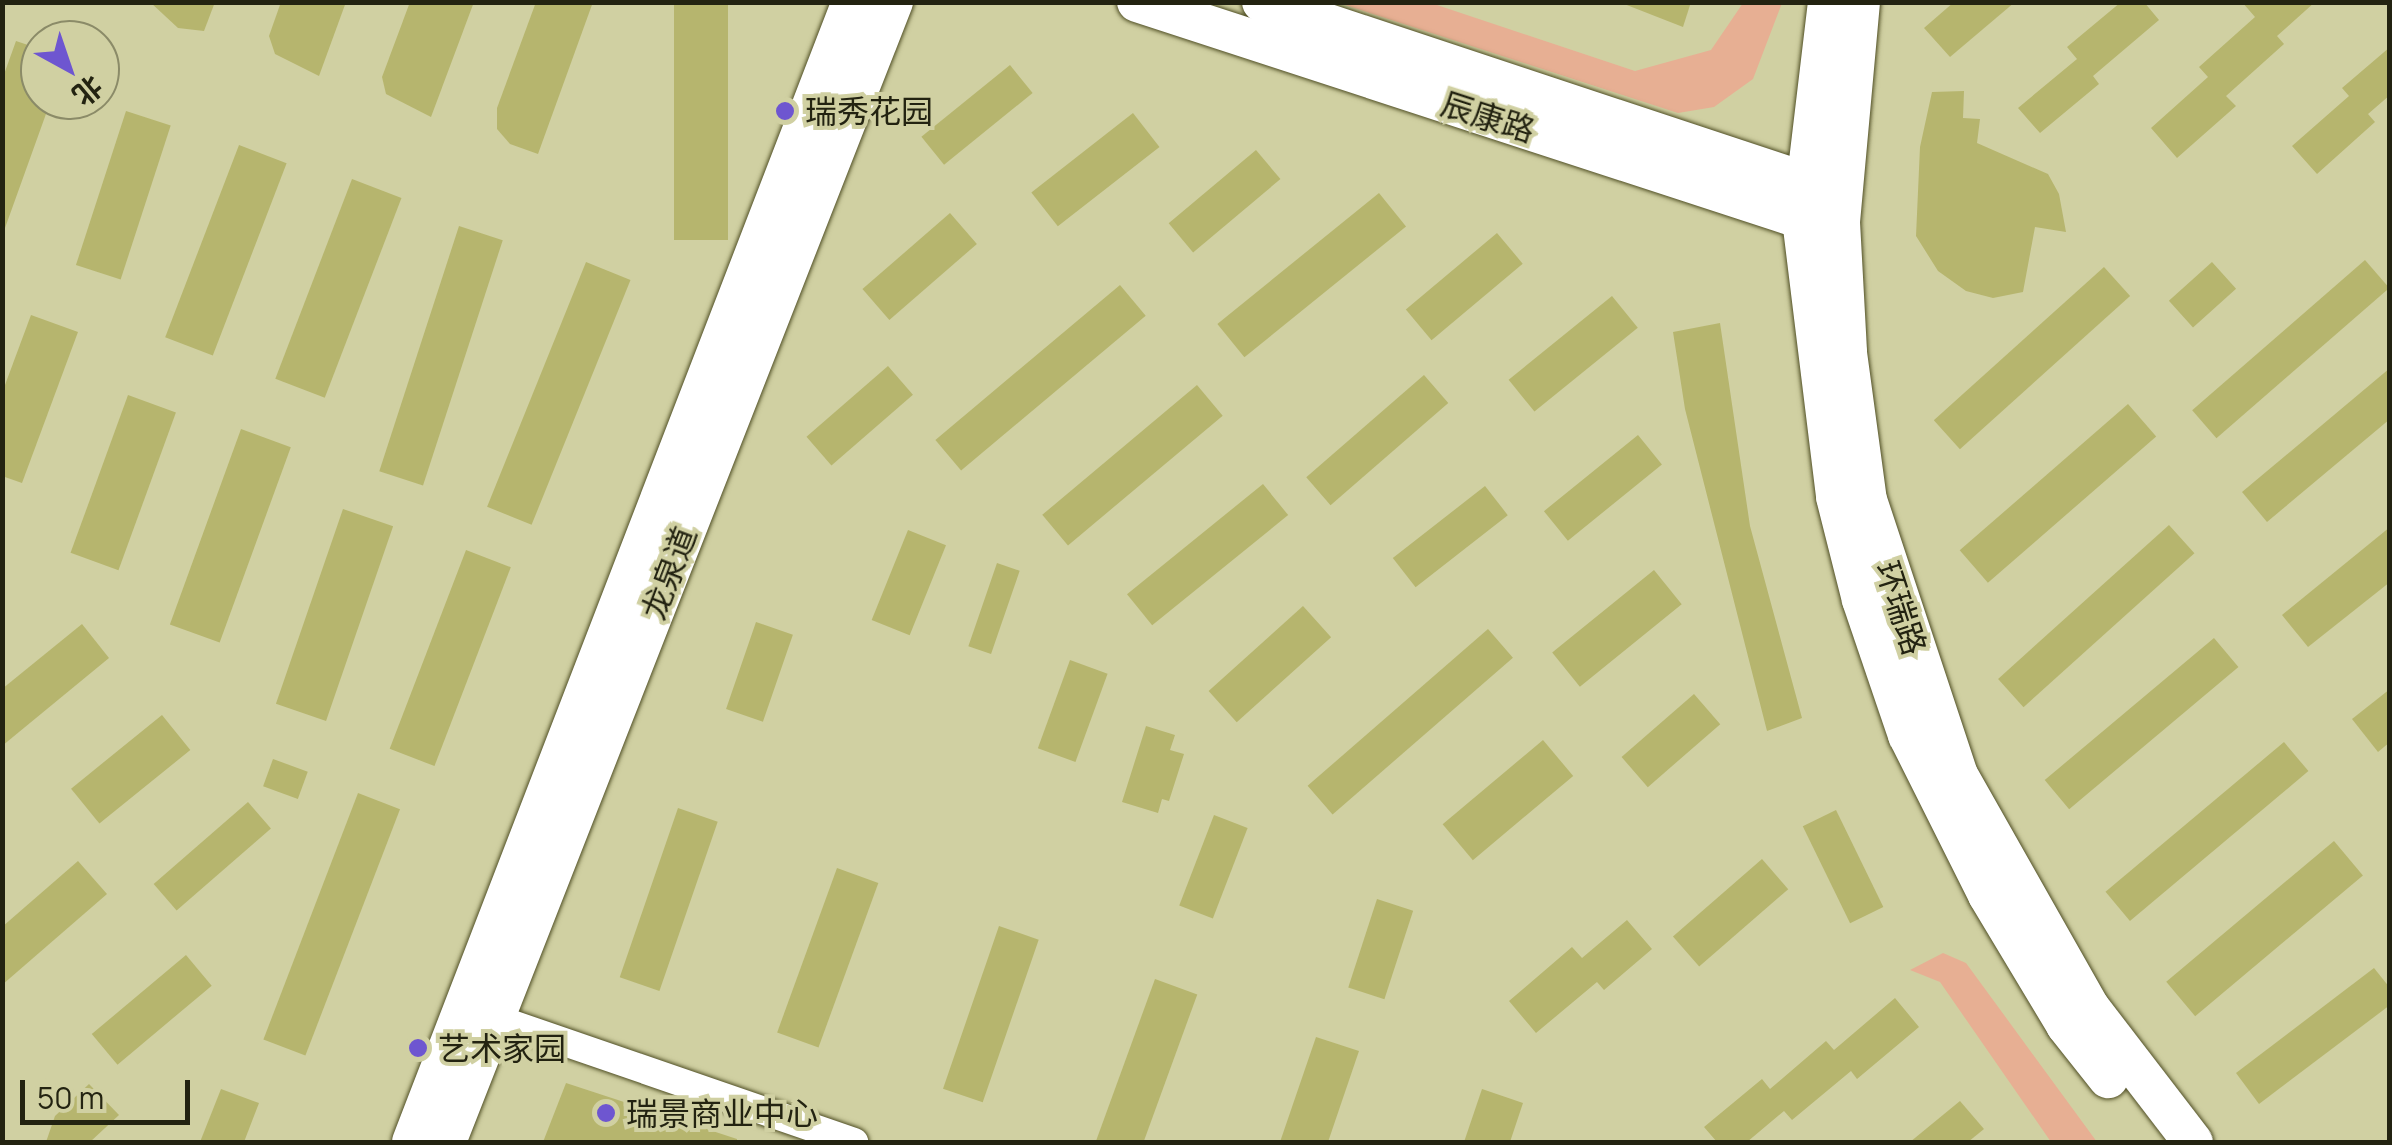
<!DOCTYPE html>
<meta charset="utf-8">
<style>
body{margin:0}
#map{position:relative;width:2392px;height:1145px;overflow:hidden;background:#d0d0a2;font-family:Manrope,"Noto Sans SC",sans-serif}
div>[style]{position:absolute}
.green>*{inset:0;background:#e7af93}
.building>*{inset:0;background:#b6b56e;transform-origin:0 0}
.roads{filter:drop-shadow(0 0 2px #504f25) drop-shadow(0 0 2px #504f25)}
.street>*{height:28px;margin:-14px;padding:0 14px;transform-origin:14px;border-radius:14px;background:#fff}
.secondary>*{height:40px;margin:-20px;padding:0 20px;transform-origin:20px;border-radius:20px;background:#fff}
.dots>*{width:28px;height:28px;translate:-50% -50%;box-sizing:border-box;border:5px solid #d0d0a2;border-radius:50%}
span{translate:-50% -50%;white-space:nowrap;text-align:center;line-height:1.15;-webkit-text-stroke:8px #d0d0a2;paint-order:stroke}
.poi-label{font-size:32px;color:#232311}
.left{translate:0 -50%;text-align:left}
.street-label{font-size:32px;color:#232311}
.frame{position:absolute;inset:0;border:5px solid #232311;pointer-events:none}
.north{position:absolute;left:20px;top:20px;width:100px;height:100px;box-sizing:border-box;background:#d0d0a2;border:2px solid #8b8b68;border-radius:50%;rotate:140deg;font-size:28px;font-weight:700;line-height:40px;text-align:center;color:#232311}
.north::after{content:'';display:block;margin:auto;width:35px;height:45px;background:#6e56d0;clip-path:polygon(50% 0,100% 100%,50% 72%,0 100%)}
.scale{position:absolute;left:20px;top:1080px;width:170px;height:45px;box-sizing:border-box;border:5px solid #232311;border-top:0;padding-left:12px;font-size:30px;line-height:35px;white-space:nowrap;color:#232311;-webkit-text-stroke:8px #d0d0a2;paint-order:stroke}
</style>
<div id="map">
<div class="green">
<i style="clip-path:polygon(1339px 3px,1431px 3px,1635px 71px,1711px 50px,1743px 3px,1782px 3px,1753px 79px,1714px 107px,1678px 113px)"></i>
<i style="clip-path:polygon(1943px 953px,1966px 963px,2097px 1142px,2051px 1142px,1940px 982px,1910px 970px)"></i>
</div>
<div class="building">
<i style="clip-path:polygon(150px 2px,215px 2px,204px 31px,178px 28px)"></i>
<i style="clip-path:polygon(281px 2px,346px 2px,319px 76px,275px 54px,269px 36px)"></i>
<i style="clip-path:polygon(410px 2px,474px 2px,431px 117px,386px 94px,382px 77px)"></i>
<i style="clip-path:polygon(536px 2px,593px 2px,538px 154px,510px 144px,497px 129px,497px 108px)"></i>
<i style="left:674px;top:2px;width:54px;height:238px"></i>
<i style="clip-path:polygon(1619px 2px,1691px 2px,1683px 27px)"></i>
<i style="clip-path:polygon(1954px 2px,2015px 2px,1950px 57px,1924px 28px)"></i>
<i style="clip-path:polygon(2121px 2px,2144px 2px,2159px 20px,2093px 76px,2099px 84px,2040px 133px,2018px 108px,2077px 59px,2067px 47px)"></i>
<i style="clip-path:polygon(2242px 2px,2315px 2px,2277px 36px,2284px 44px,2226px 96px,2236px 106px,2177px 158px,2151px 128px,2208px 77px,2199px 67px,2255px 17px)"></i>
<i style="clip-path:polygon(16px 41px,40px 49px,40px 100px,51px 100px,5px 228px,2px 80px)"></i>
<i style="clip-path:polygon(2390px 47px,2390px 95px,2368px 114px,2375px 122px,2317px 174px,2292px 146px,2349px 96px,2342px 88px)"></i>
<i style="left:1010px;top:65px;width:36px;height:114px;rotate:51deg"></i>
<i style="clip-path:polygon(1964px 91px,1963px 118px,1980px 119px,1977px 143px,2048px 174px,2059px 194px,2066px 232px,2035px 227px,2023px 292px,1993px 298px,1966px 291px,1938px 271px,1916px 236px,1920px 147px,1932px 92px)"></i>
<i style="left:126px;top:111px;width:47px;height:162px;rotate:18deg"></i>
<i style="left:1133px;top:113px;width:43px;height:129px;rotate:52deg"></i>
<i style="left:239px;top:145px;width:51px;height:206px;rotate:21deg"></i>
<i style="left:1256px;top:150px;width:38px;height:114px;rotate:50deg"></i>
<i style="left:352px;top:179px;width:53px;height:214px;rotate:21deg"></i>
<i style="left:1379px;top:193px;width:43px;height:208px;rotate:51deg"></i>
<i style="left:950px;top:213px;width:41px;height:116px;rotate:49deg"></i>
<i style="left:459px;top:226px;width:46px;height:258px;rotate:18deg"></i>
<i style="left:1497px;top:233px;width:40px;height:119px;rotate:50deg"></i>
<i style="left:2365px;top:260px;width:37px;height:229px;rotate:49deg"></i>
<i style="left:586px;top:262px;width:48px;height:264px;rotate:22deg"></i>
<i style="left:2212px;top:262px;width:36px;height:58px;rotate:48deg"></i>
<i style="left:2104px;top:267px;width:39px;height:229px;rotate:48deg"></i>
<i style="left:1120px;top:285px;width:40px;height:241px;rotate:50deg"></i>
<i style="left:1612px;top:296px;width:41px;height:133px;rotate:51deg"></i>
<i style="clip-path:polygon(31px 315px,78px 332px,22px 483px,2px 476px,2px 393px)"></i>
<i style="clip-path:polygon(1720px 323px,1750px 526px,1802px 718px,1767px 731px,1685px 409px,1673px 332px)"></i>
<i style="left:888px;top:366px;width:38px;height:108px;rotate:49deg"></i>
<i style="clip-path:polygon(2390px 368px,2390px 419px,2267px 522px,2242px 492px)"></i>
<i style="left:1424px;top:375px;width:37px;height:156px;rotate:49deg"></i>
<i style="left:1197px;top:385px;width:40px;height:202px;rotate:50deg"></i>
<i style="left:128px;top:395px;width:51px;height:168px;rotate:20deg"></i>
<i style="left:2128px;top:404px;width:43px;height:223px;rotate:49deg"></i>
<i style="left:241px;top:429px;width:53px;height:208px;rotate:20deg"></i>
<i style="left:1638px;top:435px;width:38px;height:121px;rotate:51deg"></i>
<i style="left:1263px;top:484px;width:40px;height:175px;rotate:51deg"></i>
<i style="left:1485px;top:486px;width:37px;height:117px;rotate:52deg"></i>
<i style="left:343px;top:509px;width:53px;height:206px;rotate:19deg"></i>
<i style="left:2169px;top:525px;width:38px;height:230px;rotate:48deg"></i>
<i style="clip-path:polygon(2390px 527px,2390px 582px,2308px 647px,2282px 615px)"></i>
<i style="left:908px;top:530px;width:41px;height:97px;rotate:22deg"></i>
<i style="left:466px;top:550px;width:48px;height:213px;rotate:21deg"></i>
<i style="left:997px;top:563px;width:24px;height:88px;rotate:19deg"></i>
<i style="left:1654px;top:570px;width:44px;height:131px;rotate:51deg"></i>
<i style="left:1303px;top:606px;width:42px;height:127px;rotate:48deg"></i>
<i style="left:756px;top:622px;width:39px;height:92px;rotate:19deg"></i>
<i style="clip-path:polygon(82px 624px,109px 658px,2px 746px,2px 689px)"></i>
<i style="left:1488px;top:629px;width:38px;height:239px;rotate:49deg"></i>
<i style="left:2214px;top:638px;width:38px;height:221px;rotate:50deg"></i>
<i style="left:1070px;top:660px;width:40px;height:94px;rotate:20deg"></i>
<i style="clip-path:polygon(2390px 689px,2390px 742px,2378px 752px,2352px 719px)"></i>
<i style="left:1694px;top:694px;width:40px;height:96px;rotate:49deg"></i>
<i style="left:162px;top:715px;width:45px;height:117px;rotate:51deg"></i>
<i style="clip-path:polygon(1146px 726px,1175px 735px,1170px 750px,1184px 754px,1169px 801px,1162px 799px,1158px 813px,1122px 802px)"></i>
<i style="left:1543px;top:740px;width:47px;height:131px;rotate:50deg"></i>
<i style="left:2284px;top:742px;width:38px;height:233px;rotate:50deg"></i>
<i style="left:273px;top:759px;width:37px;height:29px;rotate:20deg"></i>
<i style="left:358px;top:793px;width:45px;height:264px;rotate:21deg"></i>
<i style="left:248px;top:802px;width:35px;height:125px;rotate:49deg"></i>
<i style="left:678px;top:808px;width:42px;height:179px;rotate:19deg"></i>
<i style="left:1836px;top:810px;width:108px;height:37px;rotate:64deg"></i>
<i style="left:1214px;top:815px;width:36px;height:97px;rotate:21deg"></i>
<i style="left:2334px;top:841px;width:45px;height:219px;rotate:50deg"></i>
<i style="left:1762px;top:859px;width:40px;height:118px;rotate:49deg"></i>
<i style="clip-path:polygon(78px 861px,107px 894px,2px 985px,2px 927px)"></i>
<i style="left:837px;top:868px;width:44px;height:175px;rotate:20deg"></i>
<i style="left:1377px;top:899px;width:38px;height:93px;rotate:18deg"></i>
<i style="clip-path:polygon(1627px 920px,1652px 949px,1604px 990px,1597px 982px,1536px 1033px,1509px 1001px,1572px 947px,1582px 958px)"></i>
<i style="left:999px;top:926px;width:42px;height:172px;rotate:19deg"></i>
<i style="left:186px;top:955px;width:40px;height:123px;rotate:50deg"></i>
<i style="clip-path:polygon(2374px 968px,2390px 988px,2390px 1005px,2259px 1104px,2236px 1073px)"></i>
<i style="left:1155px;top:979px;width:45px;height:173px;rotate:20deg"></i>
<i style="clip-path:polygon(1895px 998px,1919px 1027px,1857px 1079px,1851px 1071px,1792px 1120px,1784px 1111px,1747px 1142px,1717px 1142px,1704px 1127px,1762px 1079px,1770px 1089px,1826px 1041px,1834px 1050px)"></i>
<i style="clip-path:polygon(1316px 1037px,1359px 1051px,1328px 1142px,1280px 1142px)"></i>
<i style="clip-path:polygon(566px 1083px,737px 1139px,737px 1142px,543px 1142px)"></i>
<i style="clip-path:polygon(89px 1084px,119px 1115px,90px 1142px,46px 1142px,55px 1116px)"></i>
<i style="clip-path:polygon(221px 1089px,259px 1103px,244px 1142px,200px 1142px)"></i>
<i style="clip-path:polygon(1482px 1089px,1523px 1103px,1510px 1142px,1464px 1142px)"></i>
<i style="clip-path:polygon(1960px 1101px,1984px 1129px,1968px 1142px,1910px 1142px)"></i>
</div>
<div class="roads">
<div class="street">
<i style="left:477px;top:1012px;width:399px;rotate:19deg"></i>
</div>
<div class="secondary">
<i style="left:1137px;top:2px;width:700px;rotate:18.07deg"></i>
<i style="left:1802px;top:219px;width:22px;rotate:5deg"></i>
<i style="left:1262px;top:2px;width:569px;rotate:18.34deg"></i>
<i style="left:1802px;top:181px;width:25px;rotate:2deg"></i>
<i style="left:1828px;top:2px;width:219px;rotate:96.8deg"></i>
<i style="left:1802px;top:219px;width:280px;rotate:83deg"></i>
<i style="left:1836px;top:497px;width:106px;rotate:75.8deg"></i>
<i style="left:1862px;top:600px;width:143px;rotate:71.2deg"></i>
<i style="left:1908px;top:735px;width:179px;rotate:63.4deg"></i>
<i style="left:1988px;top:895px;width:152px;rotate:59deg"></i>
<i style="left:2066px;top:1025px;width:68px;rotate:51.6deg"></i>
<i style="left:1860px;top:2px;width:221px;rotate:95.2deg"></i>
<i style="left:1840px;top:222px;width:131px;rotate:86.9deg"></i>
<i style="left:1847px;top:353px;width:148px;rotate:82.3deg"></i>
<i style="left:1867px;top:500px;width:290px;rotate:71.7deg"></i>
<i style="left:1958px;top:775px;width:268px;rotate:60.5deg"></i>
<i style="left:2090px;top:1008px;width:169px;rotate:52.5deg"></i>
<i style="left:412px;top:1142px;width:1222px;rotate:-68.9deg"></i>
<i style="left:446px;top:1142px;width:1225px;rotate:-68.59deg"></i>
</div>
</div>
<div class="dots">
<i style="left:785px;top:111px;background:#6e56d0"></i>
<i style="left:418px;top:1048px;background:#6e56d0"></i>
<i style="left:606px;top:1113px;background:#6e56d0"></i>
</div>
<div class="poi-label">
<span class="left" style="left:805px;top:111px">瑞秀花园</span>
<span class="left" style="left:438px;top:1048px">艺术家园</span>
<span class="left" style="left:626px;top:1113px">瑞景商业中心</span>
</div>
<div class="street-label">
<span style="left:1488px;top:117px;rotate:18deg">辰康路</span>
<span style="left:669px;top:573px;rotate:-69deg">龙泉道</span>
<span style="left:1901px;top:608px;rotate:72deg">环瑞路</span>
</div>
<div class="frame"></div>
<div class="north">北</div>
<div class="scale">50 m</div>
</div>
